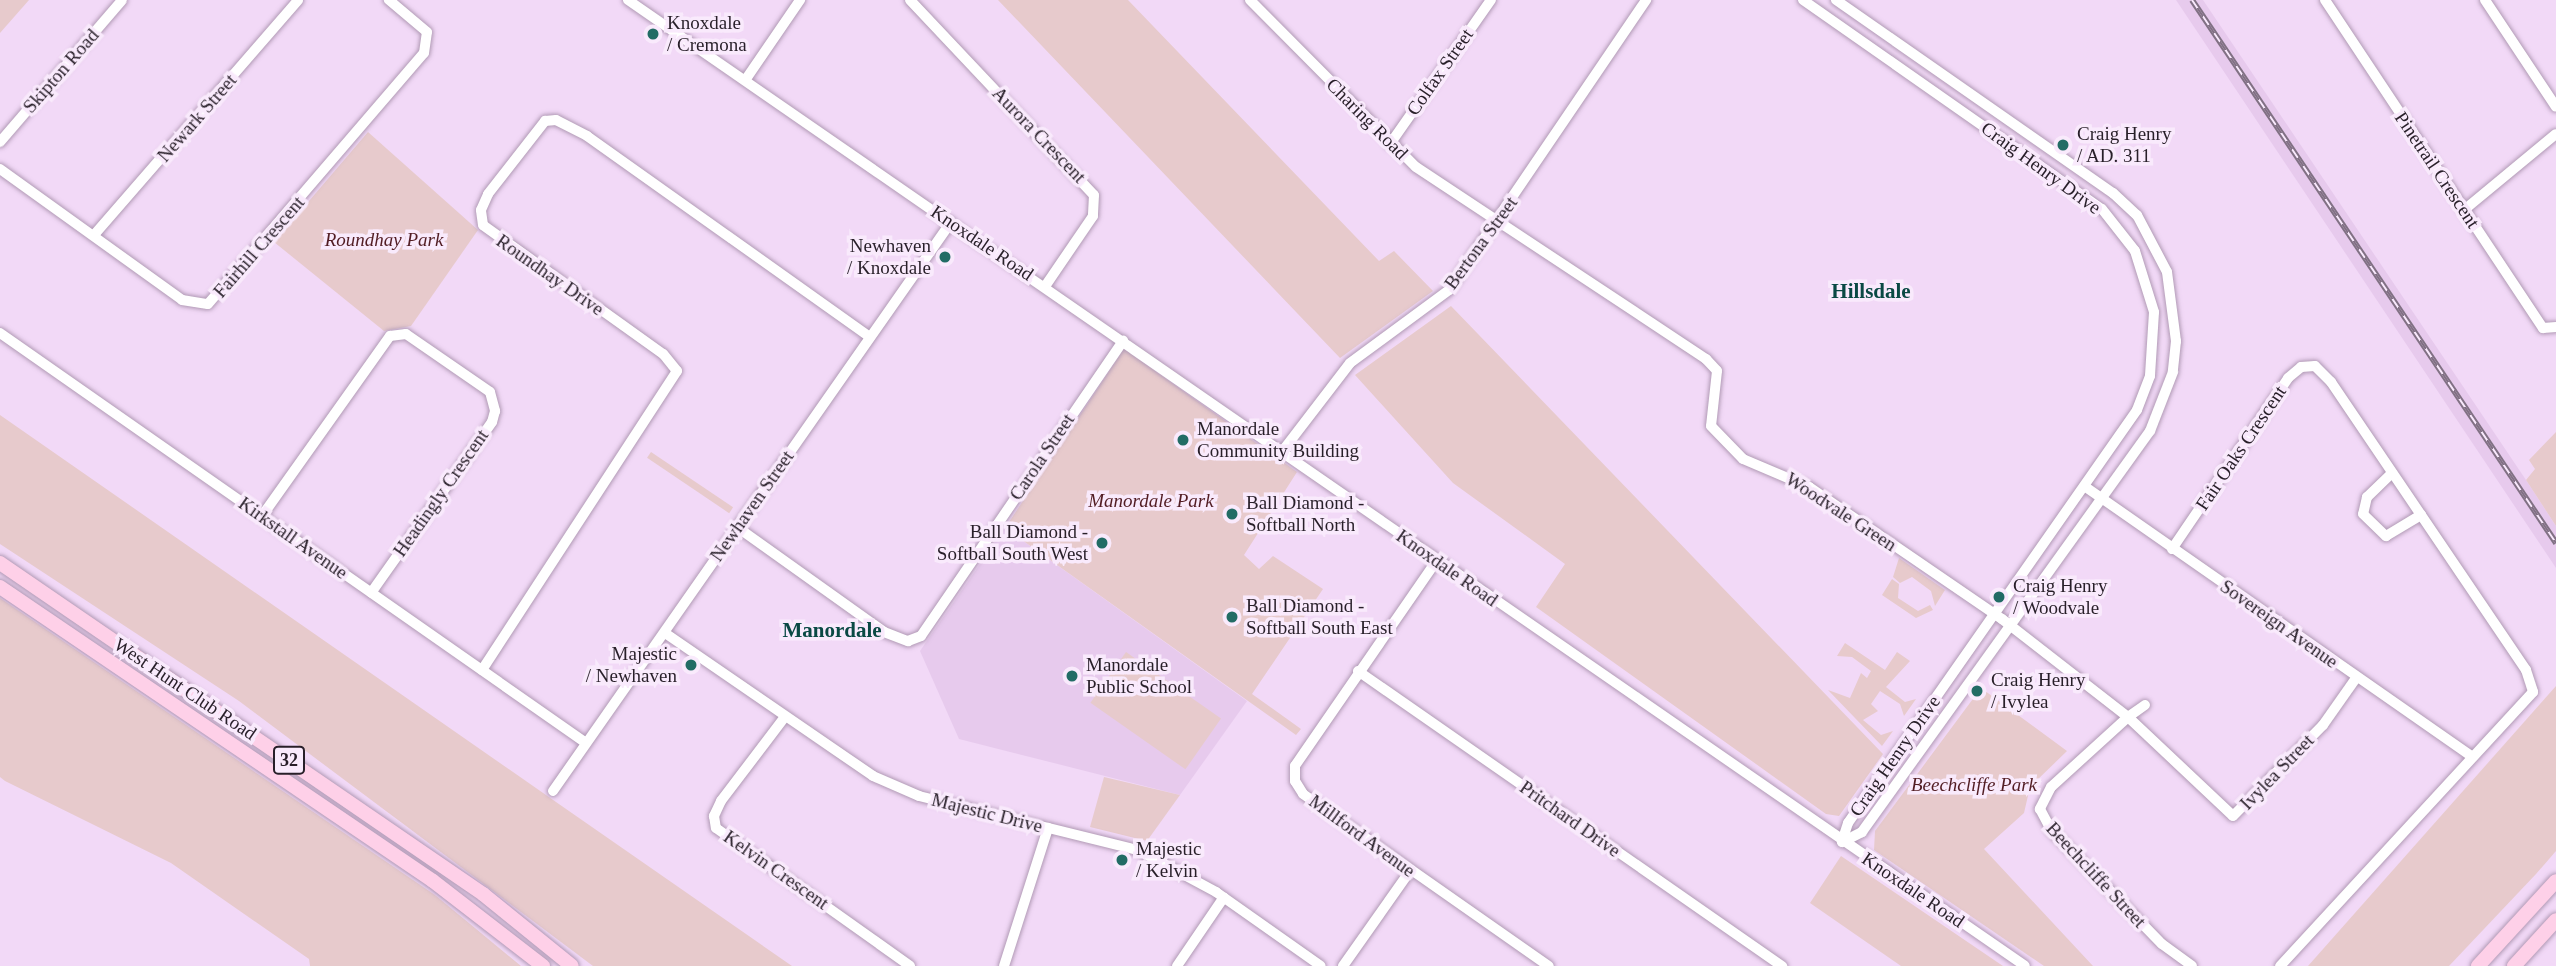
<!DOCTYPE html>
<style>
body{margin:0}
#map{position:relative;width:2556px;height:966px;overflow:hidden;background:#f2d9f7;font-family:Georgia,serif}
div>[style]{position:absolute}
.built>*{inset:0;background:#e7caed}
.green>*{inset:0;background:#e7cacc;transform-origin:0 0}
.roads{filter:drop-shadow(0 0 2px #b19ab5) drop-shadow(0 0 2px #b19ab5)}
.minor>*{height:10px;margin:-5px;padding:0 5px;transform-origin:5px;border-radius:5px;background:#fff}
.major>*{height:14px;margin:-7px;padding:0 7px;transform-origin:7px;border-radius:7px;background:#fed0e8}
.rail>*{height:6px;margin-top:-3px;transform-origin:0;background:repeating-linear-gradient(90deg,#f9eafc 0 10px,#817184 0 20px);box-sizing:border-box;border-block:2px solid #817184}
.dots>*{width:19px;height:19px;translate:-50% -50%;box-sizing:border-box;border:4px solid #f9eafc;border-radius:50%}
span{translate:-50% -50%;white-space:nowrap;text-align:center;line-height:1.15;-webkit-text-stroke:7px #f9eafc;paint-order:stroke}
.shield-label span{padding:2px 5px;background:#f9eafc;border:2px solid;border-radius:5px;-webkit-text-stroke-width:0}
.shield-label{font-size:18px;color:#281f29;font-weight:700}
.poi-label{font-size:19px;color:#281f29}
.left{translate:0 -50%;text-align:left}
.right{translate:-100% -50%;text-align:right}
.street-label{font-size:19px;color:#281f29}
.park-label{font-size:19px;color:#521d24;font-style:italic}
.neighbourhood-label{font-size:21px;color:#0a4944;font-weight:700}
</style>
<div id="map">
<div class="built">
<i style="clip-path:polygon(2176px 0,2203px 0,2526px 480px,2556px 526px,2556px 568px)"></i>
<i style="clip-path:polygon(1005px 528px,1247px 701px,1180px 795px,959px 739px,920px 651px)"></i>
</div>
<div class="green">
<i style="clip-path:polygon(0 0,29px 0,0 33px)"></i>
<i style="clip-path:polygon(998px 0,1128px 0,1379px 261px,1394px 251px,1433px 291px,1340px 358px)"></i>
<i style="clip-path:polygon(368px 132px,478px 230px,411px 326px,384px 331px,274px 242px)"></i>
<i style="clip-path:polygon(1451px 306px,1883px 754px,1839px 816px,1826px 814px,1536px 607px,1565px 564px,1453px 483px,1355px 375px)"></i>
<i style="clip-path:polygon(1124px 349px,1297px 472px,1244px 555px,1259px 569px,1273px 556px,1323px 589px,1252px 694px,1301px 729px,1296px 735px,1005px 528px)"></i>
<i style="clip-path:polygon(0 415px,556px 802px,792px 966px,593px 966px,239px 701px,0 544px)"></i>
<i style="clip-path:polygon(2556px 432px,2556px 526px,2526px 480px,2535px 469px,2529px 460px)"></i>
<i style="left:651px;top:452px;width:99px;height:7px;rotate:34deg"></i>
<i style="clip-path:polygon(1899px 558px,1945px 590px,1935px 606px,1931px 591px,1912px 577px,1900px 583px,1893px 577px)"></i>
<i style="clip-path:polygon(1892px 579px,1899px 584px,1898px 598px,1918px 611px,1930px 605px,1933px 610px,1916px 618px,1882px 595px)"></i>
<i style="clip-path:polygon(0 598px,435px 895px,521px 966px,310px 966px,309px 959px,171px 863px,5px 781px,0 777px)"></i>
<i style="clip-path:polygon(1845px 643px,1885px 670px,1897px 652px,1910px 661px,1886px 687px,1905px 702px,1916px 699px,1904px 716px,1900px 704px,1880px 691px,1871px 704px,1878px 711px,1863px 720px,1881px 735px,1893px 731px,1882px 746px,1828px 690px,1850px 698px,1861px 673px,1867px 678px,1871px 671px,1852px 657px,1837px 656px)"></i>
<i style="left:1126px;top:652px;width:116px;height:62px;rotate:35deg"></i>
<i style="clip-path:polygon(2556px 686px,2556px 851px,2536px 874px,2449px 966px,2308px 966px)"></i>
<i style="clip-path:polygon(1981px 688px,2067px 751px,2030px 787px,2024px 813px,1984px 849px,2093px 966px,2044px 966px,1874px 850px,1875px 831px)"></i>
<i style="clip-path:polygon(1104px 777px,1180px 795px,1147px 841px,1090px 827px)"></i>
<i style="clip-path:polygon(1841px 856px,2003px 966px,1901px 966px,1810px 903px)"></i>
</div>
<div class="roads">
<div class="minor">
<i style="left:628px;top:0;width:1698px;rotate:34.66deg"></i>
<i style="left:910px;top:0;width:268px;rotate:46.7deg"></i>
<i style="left:1094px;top:195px;width:21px;rotate:93deg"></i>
<i style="left:1093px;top:216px;width:83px;rotate:124.3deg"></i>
<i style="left:1250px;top:0;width:235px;rotate:45.2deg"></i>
<i style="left:1416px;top:167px;width:348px;rotate:33.5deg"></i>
<i style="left:1706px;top:359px;width:16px;rotate:47deg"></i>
<i style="left:1717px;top:371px;width:55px;rotate:96.2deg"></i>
<i style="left:1711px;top:426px;width:46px;rotate:45.9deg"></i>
<i style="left:1743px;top:459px;width:72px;rotate:23deg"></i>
<i style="left:1809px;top:487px;width:234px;rotate:34.4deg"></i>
<i style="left:2002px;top:619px;width:160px;rotate:37.9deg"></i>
<i style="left:2128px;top:717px;width:104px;rotate:137.7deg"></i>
<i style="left:2051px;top:787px;width:25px;rotate:117deg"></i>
<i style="left:2040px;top:809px;width:24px;rotate:62deg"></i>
<i style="left:2051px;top:830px;width:159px;rotate:45.8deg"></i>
<i style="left:2162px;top:944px;width:37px;rotate:36deg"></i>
<i style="left:1803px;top:0;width:365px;rotate:35deg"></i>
<i style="left:2102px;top:209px;width:53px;rotate:51.8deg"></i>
<i style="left:2135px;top:251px;width:64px;rotate:72.7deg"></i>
<i style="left:2154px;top:312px;width:64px;rotate:93.6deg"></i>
<i style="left:2150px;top:376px;width:36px;rotate:111deg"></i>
<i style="left:2137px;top:410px;width:504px;rotate:124.98deg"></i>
<i style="left:1848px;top:823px;width:20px;rotate:108deg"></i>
<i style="left:1836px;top:0;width:338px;rotate:34.9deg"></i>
<i style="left:2113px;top:193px;width:33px;rotate:43deg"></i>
<i style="left:2137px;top:215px;width:64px;rotate:62.2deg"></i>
<i style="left:2167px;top:272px;width:70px;rotate:82.6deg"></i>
<i style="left:2176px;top:341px;width:31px;rotate:96deg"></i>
<i style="left:2173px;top:372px;width:63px;rotate:111.3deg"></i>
<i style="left:2150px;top:431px;width:494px;rotate:125.7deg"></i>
<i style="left:1862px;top:832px;width:22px;rotate:153deg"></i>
<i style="left:2325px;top:0;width:394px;rotate:56.4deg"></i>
<i style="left:2543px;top:328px;width:13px;rotate:-4deg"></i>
<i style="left:2485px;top:0;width:128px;rotate:56.4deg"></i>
<i style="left:746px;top:79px;width:96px;rotate:-55.6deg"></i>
<i style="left:0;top:142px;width:187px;rotate:-49.3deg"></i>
<i style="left:1390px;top:144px;width:176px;rotate:-55deg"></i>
<i style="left:0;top:169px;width:224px;rotate:35.7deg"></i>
<i style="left:182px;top:300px;width:26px;rotate:9deg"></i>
<i style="left:208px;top:304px;width:331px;rotate:-49.3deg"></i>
<i style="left:424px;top:53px;width:21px;rotate:-82deg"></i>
<i style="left:427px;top:32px;width:50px;rotate:-139.9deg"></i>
<i style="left:2464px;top:210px;width:119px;rotate:-39.6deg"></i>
<i style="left:94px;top:235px;width:311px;rotate:-49deg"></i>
<i style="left:0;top:333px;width:715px;rotate:34.98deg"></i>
<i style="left:1281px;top:453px;width:113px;rotate:-52.5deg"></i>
<i style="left:1350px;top:363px;width:123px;rotate:-36.4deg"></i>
<i style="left:1449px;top:290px;width:351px;rotate:-55.8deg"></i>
<i style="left:2392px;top:473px;width:35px;rotate:136deg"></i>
<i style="left:2367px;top:497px;width:17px;rotate:103deg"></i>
<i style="left:2363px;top:514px;width:32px;rotate:44deg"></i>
<i style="left:2386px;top:536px;width:41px;rotate:-31deg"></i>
<i style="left:2087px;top:488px;width:470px;rotate:34.9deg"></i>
<i style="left:262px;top:516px;width:221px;rotate:-54.6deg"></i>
<i style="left:390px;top:336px;width:16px;rotate:-7deg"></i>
<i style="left:406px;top:334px;width:102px;rotate:34.6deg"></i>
<i style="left:490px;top:392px;width:20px;rotate:75deg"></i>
<i style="left:495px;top:411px;width:11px;rotate:105deg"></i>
<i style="left:492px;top:422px;width:209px;rotate:125.3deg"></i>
<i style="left:737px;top:527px;width:181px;rotate:35.5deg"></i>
<i style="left:884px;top:632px;width:26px;rotate:21deg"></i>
<i style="left:908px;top:641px;width:14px;rotate:-21deg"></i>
<i style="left:921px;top:636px;width:358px;rotate:-55.6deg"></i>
<i style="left:2172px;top:549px;width:207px;rotate:-55.8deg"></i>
<i style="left:2288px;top:378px;width:17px;rotate:-40deg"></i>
<i style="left:2301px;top:367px;width:14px;rotate:-4deg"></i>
<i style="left:2315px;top:366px;width:23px;rotate:45deg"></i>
<i style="left:2331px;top:382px;width:348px;rotate:55.9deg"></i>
<i style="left:2526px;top:670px;width:23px;rotate:72deg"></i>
<i style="left:2533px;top:692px;width:373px;rotate:132.7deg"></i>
<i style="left:1437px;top:560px;width:250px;rotate:124.6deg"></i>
<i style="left:1295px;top:766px;width:15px;rotate:90deg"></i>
<i style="left:1295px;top:781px;width:15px;rotate:58deg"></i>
<i style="left:1303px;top:794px;width:300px;rotate:35deg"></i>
<i style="left:665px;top:633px;width:252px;rotate:34.5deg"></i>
<i style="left:873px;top:776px;width:50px;rotate:23.5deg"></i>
<i style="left:919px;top:796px;width:226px;rotate:13.9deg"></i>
<i style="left:1138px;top:850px;width:89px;rotate:28.3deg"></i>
<i style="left:1216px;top:892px;width:128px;rotate:35.2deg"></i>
<i style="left:482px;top:670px;width:357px;rotate:-56.9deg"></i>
<i style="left:677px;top:371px;width:22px;rotate:-129deg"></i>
<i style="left:663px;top:354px;width:221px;rotate:-144.4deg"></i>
<i style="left:483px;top:225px;width:15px;rotate:-98deg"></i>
<i style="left:481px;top:210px;width:17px;rotate:-66deg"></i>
<i style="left:488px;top:194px;width:93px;rotate:-52deg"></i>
<i style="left:545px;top:121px;width:11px;rotate:-5deg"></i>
<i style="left:556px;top:120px;width:35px;rotate:27deg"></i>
<i style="left:587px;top:136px;width:347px;rotate:35.4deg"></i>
<i style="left:1358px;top:671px;width:517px;rotate:34.83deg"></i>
<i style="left:2145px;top:705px;width:21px;rotate:145deg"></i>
<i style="left:2128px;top:717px;width:144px;rotate:43.3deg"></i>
<i style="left:2233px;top:816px;width:128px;rotate:-45.3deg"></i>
<i style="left:2323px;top:725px;width:57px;rotate:-54.9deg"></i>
<i style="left:784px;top:718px;width:104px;rotate:127.2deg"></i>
<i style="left:721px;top:801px;width:17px;rotate:115deg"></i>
<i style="left:714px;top:816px;width:12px;rotate:81deg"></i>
<i style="left:716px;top:828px;width:238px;rotate:35.4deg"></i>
<i style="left:553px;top:791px;width:694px;rotate:-55.03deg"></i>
<i style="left:1004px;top:966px;width:145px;rotate:-72.3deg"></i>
<i style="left:1177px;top:966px;width:83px;rotate:-55.7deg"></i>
<i style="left:1343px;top:966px;width:116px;rotate:-54.8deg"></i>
</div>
<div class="major">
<i style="left:0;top:563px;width:586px;rotate:34.42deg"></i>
<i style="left:483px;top:894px;width:114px;rotate:39deg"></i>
<i style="left:0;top:587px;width:523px;rotate:34.18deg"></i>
<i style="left:433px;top:881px;width:139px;rotate:37.7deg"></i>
<i style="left:2478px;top:966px;width:115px;rotate:-47.5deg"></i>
<i style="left:2514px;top:966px;width:62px;rotate:-47.6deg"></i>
</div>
</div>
<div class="rail">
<i style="left:2192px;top:0;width:654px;rotate:56.16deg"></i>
</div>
<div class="dots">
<i style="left:653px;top:34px;background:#226c65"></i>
<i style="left:2063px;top:145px;background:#226c65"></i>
<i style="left:945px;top:257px;background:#226c65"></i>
<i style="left:1183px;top:440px;background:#226c65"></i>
<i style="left:1232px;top:514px;background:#226c65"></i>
<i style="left:1102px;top:543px;background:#226c65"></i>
<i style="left:1999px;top:597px;background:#226c65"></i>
<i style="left:1232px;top:617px;background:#226c65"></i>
<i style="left:691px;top:665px;background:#226c65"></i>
<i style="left:1072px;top:676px;background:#226c65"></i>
<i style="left:1977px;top:691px;background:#226c65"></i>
<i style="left:1122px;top:860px;background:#226c65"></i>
</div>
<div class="shield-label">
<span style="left:289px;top:760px">32</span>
</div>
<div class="poi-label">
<span class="left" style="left:667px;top:34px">Knoxdale<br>/ Cremona</span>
<span class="left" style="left:2077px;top:145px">Craig Henry<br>/ AD. 311</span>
<span class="right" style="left:931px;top:257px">Newhaven<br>/ Knoxdale</span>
<span class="left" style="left:1197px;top:440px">Manordale<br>Community Building</span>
<span class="left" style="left:1246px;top:514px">Ball Diamond -<br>Softball North</span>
<span class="right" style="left:1088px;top:543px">Ball Diamond -<br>Softball South West</span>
<span class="left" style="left:2013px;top:597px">Craig Henry<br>/ Woodvale</span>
<span class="left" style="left:1246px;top:617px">Ball Diamond -<br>Softball South East</span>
<span class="right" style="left:677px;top:665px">Majestic<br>/ Newhaven</span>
<span class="left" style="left:1086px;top:676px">Manordale<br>Public School</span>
<span class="left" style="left:1991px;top:691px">Craig Henry<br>/ Ivylea</span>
<span class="left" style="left:1136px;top:860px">Majestic<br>/ Kelvin</span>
</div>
<div class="street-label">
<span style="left:61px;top:71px;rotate:-49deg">Skipton Road</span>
<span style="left:1440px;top:72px;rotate:-55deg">Colfax Street</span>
<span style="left:197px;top:118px;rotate:-49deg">Newark Street</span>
<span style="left:1367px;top:119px;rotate:45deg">Charing Road</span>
<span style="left:1039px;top:135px;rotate:46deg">Aurora Crescent</span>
<span style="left:2041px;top:168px;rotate:36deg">Craig Henry Drive</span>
<span style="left:2437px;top:170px;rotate:56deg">Pinetrail Crescent</span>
<span style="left:982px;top:243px;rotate:34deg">Knoxdale Road</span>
<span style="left:1481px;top:243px;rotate:-54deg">Bertona Street</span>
<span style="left:259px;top:247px;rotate:-49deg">Fairhill Crescent</span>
<span style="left:550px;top:275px;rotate:35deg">Roundhay Drive</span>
<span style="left:2241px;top:448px;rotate:-56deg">Fair Oaks Crescent</span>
<span style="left:1042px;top:457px;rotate:-56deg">Carola Street</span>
<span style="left:441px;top:493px;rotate:-55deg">Headingly Crescent</span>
<span style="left:752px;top:506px;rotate:-55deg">Newhaven Street</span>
<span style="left:1841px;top:512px;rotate:33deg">Woodvale Green</span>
<span style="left:293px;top:538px;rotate:35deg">Kirkstall Avenue</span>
<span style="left:1447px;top:568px;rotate:35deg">Knoxdale Road</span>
<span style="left:2279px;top:624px;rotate:35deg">Sovereign Avenue</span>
<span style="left:185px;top:689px;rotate:34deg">West Hunt Club Road</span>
<span style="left:1895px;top:756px;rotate:-55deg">Craig Henry Drive</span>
<span style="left:2277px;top:772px;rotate:-46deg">Ivylea Street</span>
<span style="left:987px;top:813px;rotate:14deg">Majestic Drive</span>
<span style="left:1570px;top:819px;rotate:35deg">Pritchard Drive</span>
<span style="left:1362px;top:836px;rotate:36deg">Millford Avenue</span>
<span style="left:776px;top:870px;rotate:35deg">Kelvin Crescent</span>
<span style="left:2096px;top:875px;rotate:47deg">Beechcliffe Street</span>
<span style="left:1913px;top:890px;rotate:34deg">Knoxdale Road</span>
</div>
<div class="park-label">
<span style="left:384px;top:240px">Roundhay Park</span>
<span style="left:1151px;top:501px">Manordale Park</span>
<span style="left:1974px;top:785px">Beechcliffe Park</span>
</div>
<div class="neighbourhood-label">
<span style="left:1871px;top:291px">Hillsdale</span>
<span style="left:832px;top:630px">Manordale</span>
</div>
</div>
